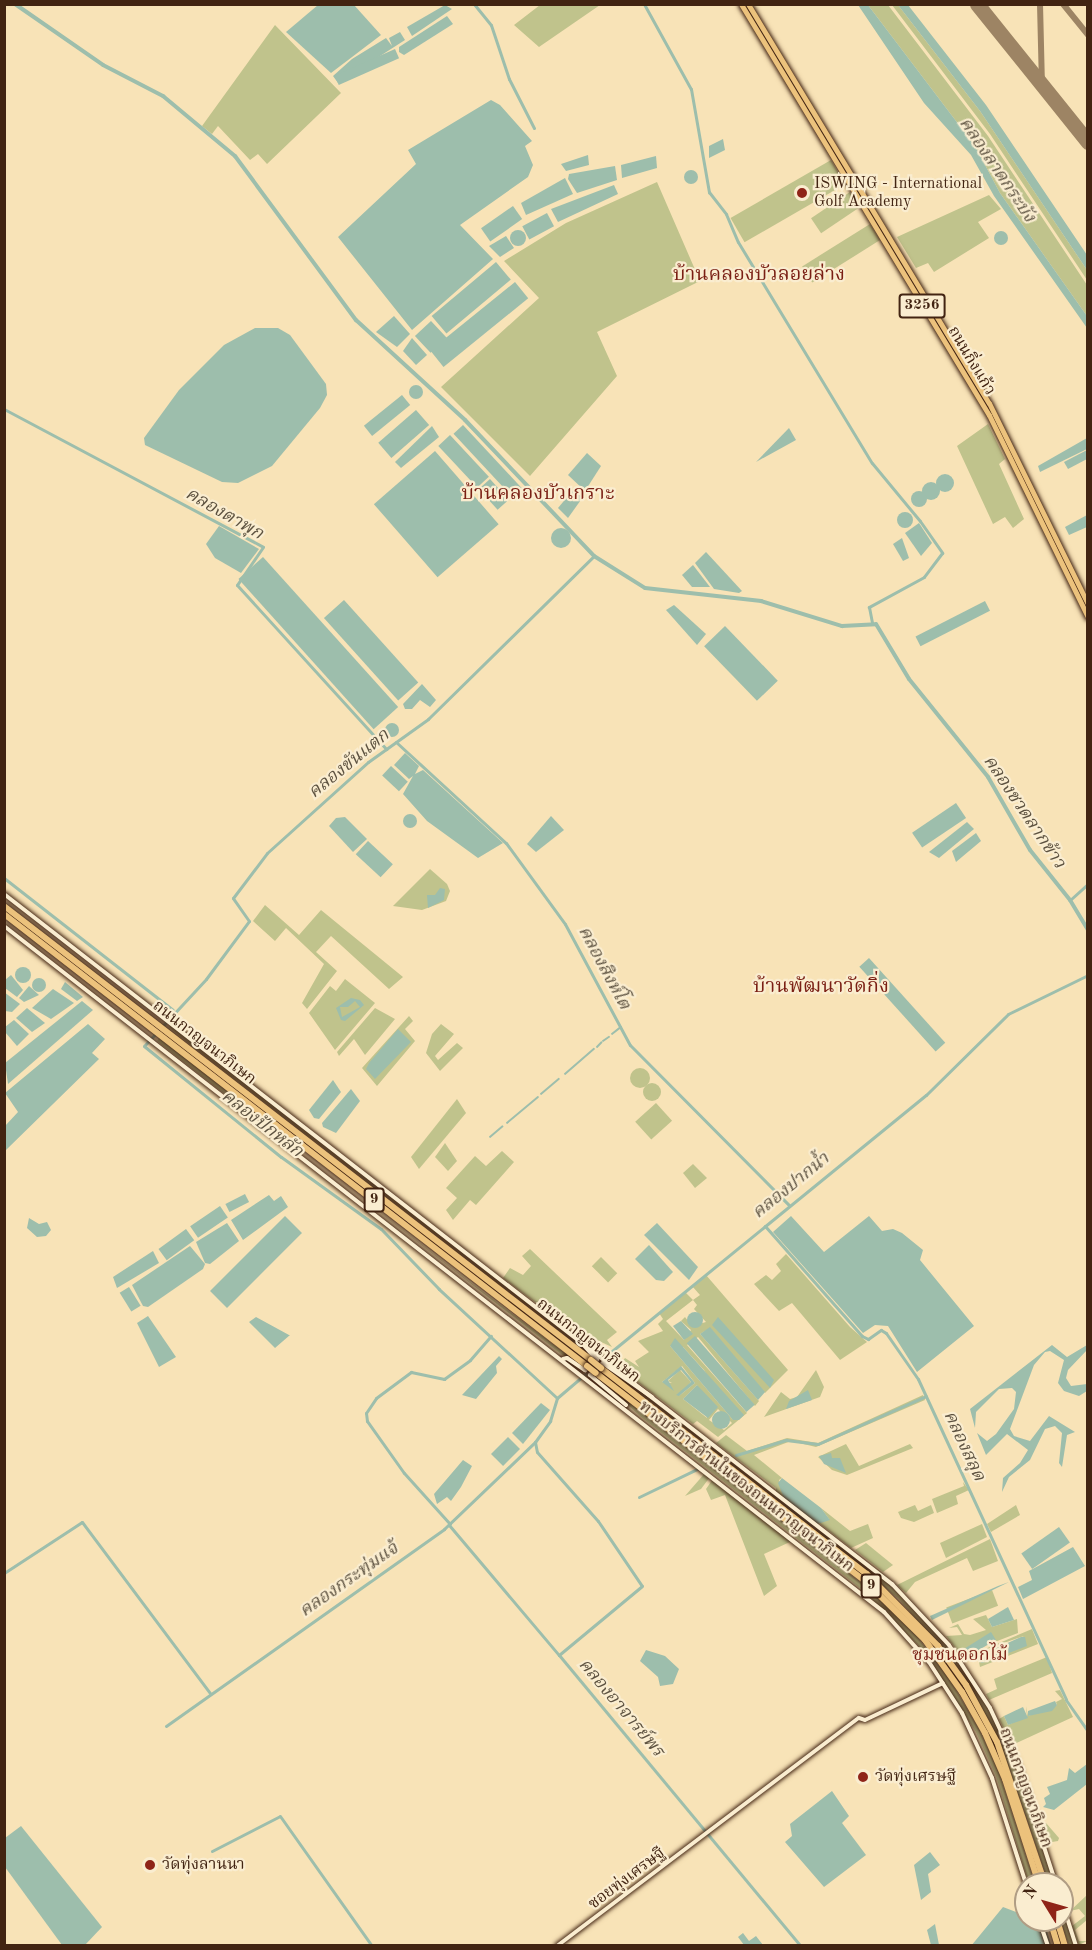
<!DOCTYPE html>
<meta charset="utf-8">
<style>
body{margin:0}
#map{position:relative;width:1092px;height:1950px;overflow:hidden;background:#f8e3b7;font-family:"Old Standard TT","Noto Serif Thai",serif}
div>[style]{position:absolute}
.green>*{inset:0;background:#c0c38c;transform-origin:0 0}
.round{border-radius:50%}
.water>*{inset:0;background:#9dbeac;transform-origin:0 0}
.stream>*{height:1.5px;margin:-0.75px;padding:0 0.75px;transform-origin:0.75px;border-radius:0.75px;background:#9dbeac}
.canal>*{height:3px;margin:-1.5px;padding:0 1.5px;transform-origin:1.5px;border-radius:1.5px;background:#9dbeac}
.river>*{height:4px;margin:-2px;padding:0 2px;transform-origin:2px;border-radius:2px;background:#9dbeac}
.taxiway>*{height:6px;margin:-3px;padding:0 3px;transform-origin:3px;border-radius:3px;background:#9d8464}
.runway>*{height:15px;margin:-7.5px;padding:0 7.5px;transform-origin:7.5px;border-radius:7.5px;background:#9d8464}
.roads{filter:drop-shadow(0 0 2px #422412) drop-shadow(0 0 2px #422412)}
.secondary>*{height:4px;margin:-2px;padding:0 2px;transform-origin:2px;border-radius:2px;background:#faedd0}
.primary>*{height:5px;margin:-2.5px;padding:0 2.5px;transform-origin:2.5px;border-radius:2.5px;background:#ecc27c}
.highway>*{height:6px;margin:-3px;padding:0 3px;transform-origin:3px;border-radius:3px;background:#ecc27c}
.bridges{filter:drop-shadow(0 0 2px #422412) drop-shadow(0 0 2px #422412)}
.highway-bridge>*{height:6px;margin:-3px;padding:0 3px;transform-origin:3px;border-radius:3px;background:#ecc27c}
.dots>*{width:16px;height:16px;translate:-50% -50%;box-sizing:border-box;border:3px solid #faedd0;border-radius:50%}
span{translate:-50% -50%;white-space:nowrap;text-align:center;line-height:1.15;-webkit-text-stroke:4.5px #faedd0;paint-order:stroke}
.shield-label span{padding:2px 4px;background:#faedd0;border:2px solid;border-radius:4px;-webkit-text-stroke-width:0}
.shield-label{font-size:15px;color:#422412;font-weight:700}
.poi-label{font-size:16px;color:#422412}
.left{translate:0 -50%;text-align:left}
.street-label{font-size:16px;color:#422412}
.water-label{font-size:18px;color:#5d5240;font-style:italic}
.neighbourhood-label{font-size:18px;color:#7a1f14}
.quarter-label{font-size:20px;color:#7a1f14}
.frame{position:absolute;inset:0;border:6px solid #422412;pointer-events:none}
.north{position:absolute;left:1014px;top:1872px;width:60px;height:60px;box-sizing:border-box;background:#faedd0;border:2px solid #b09d84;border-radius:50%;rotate:307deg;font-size:16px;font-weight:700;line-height:24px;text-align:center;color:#422412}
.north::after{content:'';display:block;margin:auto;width:21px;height:27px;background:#8f2418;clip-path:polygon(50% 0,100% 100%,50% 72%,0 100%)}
</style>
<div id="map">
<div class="green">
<i style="clip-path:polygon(540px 5px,540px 4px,600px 5px,539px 47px,514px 25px)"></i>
<i style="clip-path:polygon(868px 5px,888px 5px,988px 136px,1087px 285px,1087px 316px,1000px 193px,975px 146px)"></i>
<i style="clip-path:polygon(892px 5px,898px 5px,980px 111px,1087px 270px,1087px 280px,990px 134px)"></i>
<i style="clip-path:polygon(275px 25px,341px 93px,267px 164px,258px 154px,250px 160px,218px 126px,212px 134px,202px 126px)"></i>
<i style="left:831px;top:160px;width:28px;height:116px;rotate:60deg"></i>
<i style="clip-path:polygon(657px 182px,700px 281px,597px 332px,617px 376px,530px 476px,441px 387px,539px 298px,504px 261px,566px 223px)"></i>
<i style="left:850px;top:192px;width:18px;height:47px;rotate:56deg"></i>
<i style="clip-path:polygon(989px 195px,1001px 209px,978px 222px,989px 238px,934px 272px,928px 263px,916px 268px,897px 237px)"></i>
<i style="left:870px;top:224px;width:19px;height:80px;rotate:58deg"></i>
<i style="clip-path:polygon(988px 424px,1005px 459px,999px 464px,1024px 519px,1013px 528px,1005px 517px,993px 524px,957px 446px)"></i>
<i style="clip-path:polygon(430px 869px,447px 884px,450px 891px,446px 901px,422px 910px,393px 906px)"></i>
<i style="clip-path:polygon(265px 905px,299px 935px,321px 910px,403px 977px,389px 989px,331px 936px,316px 952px,337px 971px,307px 1009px,302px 1003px,324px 964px,286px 928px,275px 941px,253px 921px)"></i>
<i style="clip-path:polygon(345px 979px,375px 1003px,335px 1050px,309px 1013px,330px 986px,336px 991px)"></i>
<i style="clip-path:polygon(375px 1008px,395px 1019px,365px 1055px,354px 1039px,339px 1056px,337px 1052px)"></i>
<i style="clip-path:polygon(409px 1016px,413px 1021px,405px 1029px,415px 1041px,377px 1086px,362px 1068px)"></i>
<i style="clip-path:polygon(441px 1024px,454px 1034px,435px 1056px,438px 1060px,457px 1043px,463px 1048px,440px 1071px,426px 1053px,432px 1034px)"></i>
<i style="clip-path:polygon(171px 1025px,571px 1334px,596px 1359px,193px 1047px,169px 1027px)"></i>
<i style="clip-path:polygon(159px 1038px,262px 1117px,290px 1145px,157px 1041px)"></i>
<i class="round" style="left:630px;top:1068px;width:20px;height:20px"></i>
<i class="round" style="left:643px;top:1083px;width:18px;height:18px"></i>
<i style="clip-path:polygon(457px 1099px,466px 1113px,419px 1169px,411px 1157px)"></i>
<i style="left:656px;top:1103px;width:24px;height:28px;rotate:48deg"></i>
<i style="clip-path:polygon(445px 1143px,457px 1161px,448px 1171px,435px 1157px)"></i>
<i style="clip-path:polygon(502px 1151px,514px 1162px,476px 1205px,470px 1200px,453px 1220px,446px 1210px,457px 1198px,446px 1188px,475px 1156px,486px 1166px)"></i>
<i style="clip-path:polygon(693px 1164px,707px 1178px,695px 1188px,683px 1173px)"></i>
<i style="clip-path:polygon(323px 1168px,466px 1279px,585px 1368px,561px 1354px)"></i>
<i style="clip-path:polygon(530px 1249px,617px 1332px,607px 1340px,612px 1347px,586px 1335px,552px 1309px,547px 1311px,503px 1278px,510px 1268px,523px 1275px,531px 1266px,522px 1256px)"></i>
<i style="clip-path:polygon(786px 1254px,850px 1327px,867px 1342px,840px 1360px,792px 1303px,779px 1311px,754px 1284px,766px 1275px,772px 1280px,781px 1271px,776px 1264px)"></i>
<i style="left:601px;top:1257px;width:23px;height:13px;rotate:45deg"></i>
<i style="clip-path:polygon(evenodd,706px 1275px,788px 1370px,765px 1393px,710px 1328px,700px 1334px,759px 1401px,755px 1406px,698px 1337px,687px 1345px,747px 1413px,718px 1437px,697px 1421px,693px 1424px,618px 1367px,625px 1358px,639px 1367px,635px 1361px,649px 1352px,638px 1341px,663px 1331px,658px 1324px,663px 1319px,659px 1313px,685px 1292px,693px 1300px,666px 1321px,684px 1340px,691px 1330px,681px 1321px,685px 1317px,692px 1326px,706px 1322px,694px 1309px,697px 1305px,693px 1300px,700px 1295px,692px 1286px,706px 1275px,670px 1346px,683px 1347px,704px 1370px,733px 1420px,670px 1346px,706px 1275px,682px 1366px,695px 1383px,679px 1396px,691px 1382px,680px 1370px,668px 1381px,672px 1383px,662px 1382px,682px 1366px,706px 1275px,697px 1385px,707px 1418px,683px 1399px,697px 1385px,706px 1275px,718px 1409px,732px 1423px,724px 1430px,709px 1420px,718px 1409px)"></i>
<i style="clip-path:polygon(816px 1370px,824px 1387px,820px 1397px,764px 1417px,781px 1392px,790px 1399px,797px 1397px)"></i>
<i style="clip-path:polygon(614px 1372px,776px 1494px,776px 1488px,716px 1443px,726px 1435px,747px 1451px,787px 1438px,818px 1443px,923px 1395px,925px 1400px,816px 1447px,791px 1441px,754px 1455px,782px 1478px,779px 1480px,787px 1508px)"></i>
<i style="clip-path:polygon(603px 1382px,865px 1586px,916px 1635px,950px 1680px,980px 1731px,999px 1773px,1035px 1884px,1029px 1884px,996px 1776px,976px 1732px,921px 1648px,864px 1591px,640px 1416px)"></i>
<i style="clip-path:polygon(846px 1444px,859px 1466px,910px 1444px,913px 1448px,847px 1475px,832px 1470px,818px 1457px)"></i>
<i style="clip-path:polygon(705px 1473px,710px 1477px,701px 1489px,685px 1496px)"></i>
<i style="clip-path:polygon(713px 1479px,792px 1541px,764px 1554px,777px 1586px,764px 1596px,725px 1495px,711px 1500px,706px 1489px)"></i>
<i style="clip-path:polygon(963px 1482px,969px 1490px,956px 1496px,958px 1504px,937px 1513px,932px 1499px,964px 1486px)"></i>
<i style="clip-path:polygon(915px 1505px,918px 1511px,931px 1505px,934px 1513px,914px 1522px,901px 1518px,898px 1512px)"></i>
<i style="clip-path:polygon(1016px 1505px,1020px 1515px,991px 1532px,987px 1524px)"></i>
<i style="clip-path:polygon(821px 1508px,850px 1531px,868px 1524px,873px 1538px,851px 1548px,819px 1523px,829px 1519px)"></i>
<i style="clip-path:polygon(982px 1524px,987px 1537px,946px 1558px,940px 1543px)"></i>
<i style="clip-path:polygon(813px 1529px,823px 1530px,884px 1579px,948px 1646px,980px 1694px,1009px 1751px,1054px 1884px,1049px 1884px,1000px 1742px,962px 1674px,899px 1599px)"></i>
<i style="clip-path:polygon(990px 1539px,998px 1561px,973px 1571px,967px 1558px,915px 1582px,906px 1593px,897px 1585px)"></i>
<i style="clip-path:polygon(866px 1543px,893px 1565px,883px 1572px,855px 1550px)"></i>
<i style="left:992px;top:1590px;width:17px;height:49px;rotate:69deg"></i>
<i style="clip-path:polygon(986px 1615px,992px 1627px,1017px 1619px,1018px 1633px,961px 1655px,946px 1636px,962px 1635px,957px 1627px,949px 1628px,958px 1624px,964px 1634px,970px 1635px,986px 1630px,973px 1619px)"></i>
<i style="clip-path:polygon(1032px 1629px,1038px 1644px,980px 1667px,979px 1662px,1024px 1636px,978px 1652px)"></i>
<i style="clip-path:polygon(1047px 1657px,1052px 1673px,989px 1700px,986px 1694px,997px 1689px,994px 1679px)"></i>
<i style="clip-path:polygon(1060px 1690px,1073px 1717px,1012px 1745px,999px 1719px,1004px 1716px,1008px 1725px,1027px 1716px,1026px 1706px,1028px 1716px,1057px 1705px,1056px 1702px,1062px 1699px,1055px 1691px)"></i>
<i style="clip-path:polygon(1046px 1823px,1059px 1838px,1058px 1841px,1046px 1843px,1041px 1827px)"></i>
<i style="clip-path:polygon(1087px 1895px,1087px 1920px,1075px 1930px,1079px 1941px,1087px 1941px,1079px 1945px,1072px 1926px,1085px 1916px,1079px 1909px,1070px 1911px)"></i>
<i style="clip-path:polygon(1062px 1906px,1074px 1945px,1069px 1945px,1060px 1920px)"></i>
</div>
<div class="water">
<i style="clip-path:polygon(354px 5px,381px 35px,331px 73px,286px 32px,318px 5px)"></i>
<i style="clip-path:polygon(445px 5px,452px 9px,412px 36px,407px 27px)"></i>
<i style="clip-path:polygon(858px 5px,868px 5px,975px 146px,1000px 193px,1087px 316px,1087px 328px,994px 196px,971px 155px,924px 103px)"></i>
<i style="clip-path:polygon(898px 5px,908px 5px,986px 105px,1087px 255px,1087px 270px,980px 111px)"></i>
<i style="clip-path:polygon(447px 16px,453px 24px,404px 55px,399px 52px,399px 47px)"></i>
<i style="clip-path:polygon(400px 32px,405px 40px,338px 83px,333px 76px,352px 59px,386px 38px,392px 46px,389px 38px)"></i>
<i style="left:395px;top:49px;width:10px;height:66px;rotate:66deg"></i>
<i style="clip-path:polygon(491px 100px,500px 105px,532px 141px,525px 146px,533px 165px,528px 177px,460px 225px,493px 259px,412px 330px,338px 237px,416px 164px,408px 150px)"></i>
<i style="clip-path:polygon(723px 139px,725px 150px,709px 158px,709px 146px)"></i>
<i style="clip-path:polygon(588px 155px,589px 165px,566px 171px,561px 164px)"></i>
<i style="clip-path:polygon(656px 156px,657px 168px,622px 178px,621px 165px)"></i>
<i style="clip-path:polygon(615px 166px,617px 180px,577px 193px,568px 179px,569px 174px)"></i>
<i class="round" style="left:684px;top:170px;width:14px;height:14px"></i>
<i style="clip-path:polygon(565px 178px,573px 194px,526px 215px,521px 203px)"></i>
<i style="clip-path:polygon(614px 185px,618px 194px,558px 222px,551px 209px)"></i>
<i style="left:513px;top:206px;width:16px;height:39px;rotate:55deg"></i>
<i style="left:547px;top:213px;width:15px;height:28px;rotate:62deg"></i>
<i class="round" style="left:510px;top:230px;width:16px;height:16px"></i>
<i class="round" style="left:994px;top:231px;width:14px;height:14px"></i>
<i style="clip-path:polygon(506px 236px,514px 248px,500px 257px,489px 246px)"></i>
<i style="left:496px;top:262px;width:23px;height:84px;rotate:50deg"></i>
<i style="left:515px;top:282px;width:21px;height:109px;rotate:51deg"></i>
<i style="clip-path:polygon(394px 316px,410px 334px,397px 347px,376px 332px)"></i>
<i style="left:431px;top:321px;width:23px;height:22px;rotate:47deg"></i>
<i style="clip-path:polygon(255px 328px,278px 328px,290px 335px,326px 384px,327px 395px,320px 408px,272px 466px,238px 483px,222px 482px,145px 445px,144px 438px,179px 390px,224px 345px)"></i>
<i style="clip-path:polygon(412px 338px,427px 355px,416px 365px,403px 351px)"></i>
<i class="round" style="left:409px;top:385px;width:14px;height:14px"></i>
<i style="left:402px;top:395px;width:13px;height:49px;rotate:51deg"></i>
<i style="left:416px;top:410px;width:20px;height:50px;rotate:49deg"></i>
<i style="left:463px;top:425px;width:86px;height:13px;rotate:47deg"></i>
<i style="clip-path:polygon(432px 426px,439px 437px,401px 468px,395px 462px)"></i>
<i style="clip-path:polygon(789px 428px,796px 440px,756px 462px)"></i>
<i style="left:450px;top:435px;width:57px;height:16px;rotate:47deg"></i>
<i style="clip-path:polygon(1087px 438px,1087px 449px,1040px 472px,1038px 466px)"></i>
<i style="clip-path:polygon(1087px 450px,1087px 459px,1068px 469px,1064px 462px)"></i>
<i style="left:435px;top:451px;width:97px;height:81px;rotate:49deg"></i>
<i style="clip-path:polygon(587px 453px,601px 466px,585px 491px,568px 475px)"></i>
<i class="round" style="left:936px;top:474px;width:18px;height:18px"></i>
<i style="left:490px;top:479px;width:28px;height:15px;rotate:48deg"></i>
<i class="round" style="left:922px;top:482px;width:18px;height:18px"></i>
<i style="clip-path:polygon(574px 489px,583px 497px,568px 518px,558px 508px)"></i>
<i class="round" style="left:911px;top:491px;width:16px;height:16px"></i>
<i class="round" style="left:897px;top:512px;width:16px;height:16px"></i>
<i style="clip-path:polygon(1087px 515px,1087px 527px,1069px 535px,1065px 527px)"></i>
<i style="clip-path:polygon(919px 523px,932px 543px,921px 556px,905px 533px)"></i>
<i style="clip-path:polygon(219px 526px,259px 549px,241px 573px,215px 558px,206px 544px)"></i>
<i class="round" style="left:551px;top:528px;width:20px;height:20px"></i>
<i style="clip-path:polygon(902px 538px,909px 558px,903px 561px,893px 544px)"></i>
<i style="clip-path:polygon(706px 552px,742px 591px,739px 593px,714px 589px,695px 563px)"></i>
<i style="left:263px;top:557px;width:202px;height:33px;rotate:48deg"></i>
<i style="clip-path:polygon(693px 565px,710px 587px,692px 587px,682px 575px)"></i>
<i style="left:344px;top:600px;width:111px;height:27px;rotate:48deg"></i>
<i style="left:985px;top:601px;width:11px;height:78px;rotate:63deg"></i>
<i style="clip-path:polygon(674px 605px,706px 634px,697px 645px,666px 610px)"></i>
<i style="left:725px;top:626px;width:76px;height:29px;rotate:46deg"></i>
<i style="clip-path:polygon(422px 684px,436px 700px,430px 707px,420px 700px,412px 709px,405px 709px,403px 704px)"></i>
<i class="round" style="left:385px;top:723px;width:14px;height:14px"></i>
<i style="clip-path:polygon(405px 753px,419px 766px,415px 774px,423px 770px,503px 843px,478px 858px,427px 821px,403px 794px,413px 776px,409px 779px,394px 765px)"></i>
<i style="left:391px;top:766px;width:23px;height:13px;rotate:43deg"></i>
<i style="left:956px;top:803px;width:18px;height:53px;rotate:56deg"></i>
<i class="round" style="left:403px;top:814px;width:14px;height:14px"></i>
<i style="clip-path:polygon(551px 816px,564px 830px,536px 852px,527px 844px)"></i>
<i style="clip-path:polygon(345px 817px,367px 839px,353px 852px,329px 826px,336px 818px)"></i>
<i style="clip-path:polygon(967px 822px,974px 829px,939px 858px,929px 852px)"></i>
<i style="clip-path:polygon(976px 833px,981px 841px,956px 862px,952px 851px)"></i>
<i style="left:368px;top:841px;width:34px;height:18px;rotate:43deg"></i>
<i style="clip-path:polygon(440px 888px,445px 889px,444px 900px,428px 908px,427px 895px,435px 895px)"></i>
<i style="left:869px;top:958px;width:114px;height:13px;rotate:48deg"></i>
<i class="round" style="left:15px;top:967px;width:16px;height:16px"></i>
<i style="clip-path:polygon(11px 975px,23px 990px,17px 997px,5px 988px,5px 980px)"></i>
<i class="round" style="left:32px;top:978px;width:14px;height:14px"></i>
<i style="clip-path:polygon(65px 982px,83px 997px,77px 1001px,61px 989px)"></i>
<i style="clip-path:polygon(29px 986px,39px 995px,24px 1002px,19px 998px)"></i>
<i style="clip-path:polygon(53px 989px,74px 1003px,51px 1019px,32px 1008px)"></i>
<i style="clip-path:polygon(4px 992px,20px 1004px,12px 1012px,5px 1011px)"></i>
<i style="clip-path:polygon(evenodd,351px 998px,360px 1000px,364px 1005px,345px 1021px,341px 1020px,336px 1008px,351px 998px,355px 1001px,360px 1007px,342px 1017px,340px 1007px,348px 1007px,355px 1001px)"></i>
<i style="clip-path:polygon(82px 1001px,93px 1010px,8px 1084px,5px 1063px)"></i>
<i style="clip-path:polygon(27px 1008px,45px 1023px,32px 1032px,16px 1018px)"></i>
<i style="clip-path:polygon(14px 1020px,29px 1034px,17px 1046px,5px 1032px,5px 1027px)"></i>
<i style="clip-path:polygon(88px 1024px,105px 1039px,92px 1053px,99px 1059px,6px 1150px,5px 1126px,18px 1112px,5px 1093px)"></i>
<i style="clip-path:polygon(398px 1029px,411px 1042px,375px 1079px,366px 1069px,369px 1063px)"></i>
<i style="clip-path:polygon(333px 1080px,341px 1092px,319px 1119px,314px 1118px,309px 1110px)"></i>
<i style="clip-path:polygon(351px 1089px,360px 1101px,336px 1133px,323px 1127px,322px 1123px)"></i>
<i style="left:245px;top:1194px;width:9px;height:22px;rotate:63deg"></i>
<i style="clip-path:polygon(269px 1195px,274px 1201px,281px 1196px,288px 1207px,243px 1240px,231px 1220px)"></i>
<i style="left:220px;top:1206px;width:14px;height:36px;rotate:56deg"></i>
<i style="left:285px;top:1216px;width:24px;height:106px;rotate:45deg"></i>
<i style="clip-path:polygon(791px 1216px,824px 1252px,869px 1216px,882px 1231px,893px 1229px,902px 1233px,923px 1250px,920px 1260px,974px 1326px,917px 1372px,888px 1326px,875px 1325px,863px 1333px,773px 1232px)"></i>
<i style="clip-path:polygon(29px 1218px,39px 1224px,47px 1222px,51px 1230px,46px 1236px,37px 1237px,27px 1228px)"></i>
<i style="clip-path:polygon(227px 1223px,239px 1241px,210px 1264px,205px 1263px,196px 1242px)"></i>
<i style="clip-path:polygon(657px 1223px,698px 1267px,689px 1280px,644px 1235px)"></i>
<i style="left:186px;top:1229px;width:14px;height:34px;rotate:54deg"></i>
<i style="clip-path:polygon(649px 1245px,673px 1272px,664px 1281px,656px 1280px,635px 1259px)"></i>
<i style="clip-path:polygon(190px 1246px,205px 1264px,203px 1269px,148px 1307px,143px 1306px,132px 1285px)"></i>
<i style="clip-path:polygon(153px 1251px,159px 1263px,117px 1288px,113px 1277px)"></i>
<i style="left:129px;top:1287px;width:22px;height:11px;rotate:58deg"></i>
<i class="round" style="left:687px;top:1312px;width:16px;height:16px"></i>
<i style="clip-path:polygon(148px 1316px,176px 1357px,159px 1367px,137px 1323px)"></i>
<i style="clip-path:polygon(256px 1317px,289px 1335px,290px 1335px,275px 1348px,249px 1322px)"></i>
<i style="clip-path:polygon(718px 1317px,774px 1380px,770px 1388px,712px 1325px)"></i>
<i style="clip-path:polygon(681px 1321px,693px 1334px,684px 1340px,673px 1326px)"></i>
<i style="clip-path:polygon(710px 1327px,765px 1392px,758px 1400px,700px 1334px)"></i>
<i style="left:695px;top:1336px;width:91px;height:11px;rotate:49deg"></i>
<i style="clip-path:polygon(675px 1338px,744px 1415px,739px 1420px,733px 1420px,670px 1346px)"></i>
<i style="clip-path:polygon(1052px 1345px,1067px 1357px,1087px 1345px,1087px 1350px,1068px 1370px,1066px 1378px,1071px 1386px,1087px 1384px,1087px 1391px,1079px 1396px,1064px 1391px,1058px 1383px,1064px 1360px,1050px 1351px,1045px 1352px,1034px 1365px,1010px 1429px,1014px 1436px,1030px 1441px,1049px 1416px,1075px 1432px,1067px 1435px,1062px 1467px,1059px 1463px,1062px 1433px,1055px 1426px,1045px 1429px,1030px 1460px,1009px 1477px,1002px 1492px,1003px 1478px,1020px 1463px,1028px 1450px,1007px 1434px,986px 1455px,977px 1433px,987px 1441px,996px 1434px,1014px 1409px,1016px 1392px,1012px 1388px,999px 1389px,976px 1412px,975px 1428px,970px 1409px)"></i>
<i style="clip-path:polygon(499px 1356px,502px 1359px,496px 1366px,497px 1373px,476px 1399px,462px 1395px)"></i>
<i style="clip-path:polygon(681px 1366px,695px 1383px,679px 1396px,676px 1395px,691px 1382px,681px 1370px,668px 1380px,674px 1391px,662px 1382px)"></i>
<i style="clip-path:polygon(697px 1385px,718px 1407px,708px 1418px,683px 1399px)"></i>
<i style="clip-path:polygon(808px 1390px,812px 1400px,786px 1409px,789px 1401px)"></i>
<i style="clip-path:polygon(541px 1403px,550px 1410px,523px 1444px,512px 1433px)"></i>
<i class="round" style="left:712px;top:1411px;width:18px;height:18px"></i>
<i style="left:508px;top:1437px;width:17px;height:24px;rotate:45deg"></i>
<i style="clip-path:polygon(831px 1453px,832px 1458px,840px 1458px,846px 1473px,824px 1464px,819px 1456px)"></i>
<i style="clip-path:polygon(463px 1460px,472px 1466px,461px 1487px,451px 1501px,447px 1497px,437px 1504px,434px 1494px)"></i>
<i style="clip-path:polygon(782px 1478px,821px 1508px,830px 1520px,802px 1529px,786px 1516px,787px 1506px,778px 1483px)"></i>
<i style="left:1059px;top:1527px;width:19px;height:46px;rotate:55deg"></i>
<i style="clip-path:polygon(1073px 1547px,1085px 1566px,1023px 1599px,1018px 1587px,1032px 1580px,1029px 1571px)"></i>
<i style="clip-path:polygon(1009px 1582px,932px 1620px,930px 1616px,998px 1586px)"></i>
<i style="clip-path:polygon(1008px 1607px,1014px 1620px,992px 1627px,988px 1619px)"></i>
<i style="left:991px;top:1632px;width:9px;height:32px;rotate:58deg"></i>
<i style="clip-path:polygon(1021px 1637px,1025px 1637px,1027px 1646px,982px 1663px,975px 1658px)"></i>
<i style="clip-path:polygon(646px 1650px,665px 1656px,679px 1669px,673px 1684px,660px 1686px,658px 1677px,640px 1661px)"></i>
<i style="clip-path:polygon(1055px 1701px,1057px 1705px,1052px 1711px,1028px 1716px,1028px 1711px)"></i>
<i style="clip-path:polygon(1023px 1707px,1028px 1718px,1008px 1725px,1004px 1716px)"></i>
<i style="clip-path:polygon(1087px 1764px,1087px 1784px,1054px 1810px,1043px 1807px,1046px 1804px,1044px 1798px,1050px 1794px,1047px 1787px,1067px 1780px,1069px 1768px,1075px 1773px)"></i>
<i style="clip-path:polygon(832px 1791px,849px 1816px,842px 1823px,866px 1855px,824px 1887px,785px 1842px,792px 1836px,790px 1824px)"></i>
<i style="clip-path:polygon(21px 1826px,102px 1927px,85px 1945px,62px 1945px,5px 1867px,5px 1838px)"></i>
<i style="clip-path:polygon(930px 1852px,940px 1865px,928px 1874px,931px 1892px,921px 1900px,914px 1865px)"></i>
<i style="clip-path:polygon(1003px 1907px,1026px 1916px,1026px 1920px,1033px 1920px,1039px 1926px,1045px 1923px,1051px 1945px,971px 1946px)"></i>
<i style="clip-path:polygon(935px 1924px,939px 1945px,931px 1945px,927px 1930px)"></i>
<i style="clip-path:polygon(743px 1933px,749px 1941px,756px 1936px,763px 1945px,744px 1945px,738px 1937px)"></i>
</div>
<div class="stream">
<i style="left:612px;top:1034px;width:11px;rotate:-38deg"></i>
<i style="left:603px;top:1041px;width:7px;rotate:-34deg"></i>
<i style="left:597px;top:1047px;width:6px;rotate:-45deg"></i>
<i style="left:565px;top:1074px;width:38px;rotate:-41deg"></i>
<i style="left:541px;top:1094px;width:23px;rotate:-40deg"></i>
<i style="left:507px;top:1123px;width:40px;rotate:-40deg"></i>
<i style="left:490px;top:1137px;width:16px;rotate:-40deg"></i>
</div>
<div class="canal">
<i style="left:474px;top:4px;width:27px;rotate:51deg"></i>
<i style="left:491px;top:25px;width:57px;rotate:71.6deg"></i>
<i style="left:509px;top:79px;width:55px;rotate:63deg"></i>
<i style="left:644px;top:4px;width:97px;rotate:61.1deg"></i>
<i style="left:691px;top:89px;width:105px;rotate:80.1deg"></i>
<i style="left:709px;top:192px;width:28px;rotate:52deg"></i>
<i style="left:726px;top:214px;width:30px;rotate:67deg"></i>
<i style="left:738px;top:242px;width:258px;rotate:58.8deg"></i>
<i style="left:872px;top:463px;width:75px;rotate:50.4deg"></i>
<i style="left:920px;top:521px;width:39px;rotate:55deg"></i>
<i style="left:942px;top:553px;width:30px;rotate:127deg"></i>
<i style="left:924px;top:577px;width:63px;rotate:151.4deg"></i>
<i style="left:869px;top:607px;width:16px;rotate:79deg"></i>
<i style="left:4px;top:409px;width:293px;rotate:28deg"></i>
<i style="left:263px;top:547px;width:46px;rotate:124.4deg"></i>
<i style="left:237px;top:585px;width:222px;rotate:47.7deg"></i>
<i style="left:396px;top:742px;width:149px;rotate:42.6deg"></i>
<i style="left:506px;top:843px;width:100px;rotate:53.9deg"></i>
<i style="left:565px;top:924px;width:137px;rotate:61.8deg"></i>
<i style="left:630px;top:1045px;width:226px;rotate:45.2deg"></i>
<i style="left:4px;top:878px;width:214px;rotate:38deg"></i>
<i style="left:1070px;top:900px;width:24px;rotate:-42deg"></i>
<i style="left:765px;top:1226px;width:147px;rotate:48.6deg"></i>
<i style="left:862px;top:1336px;width:7px;rotate:27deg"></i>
<i style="left:868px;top:1339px;width:16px;rotate:-35deg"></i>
<i style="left:881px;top:1330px;width:6px;rotate:31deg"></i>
<i style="left:886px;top:1333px;width:56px;rotate:55.2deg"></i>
<i style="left:918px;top:1379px;width:353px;rotate:65.2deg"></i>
<i style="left:1066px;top:1700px;width:38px;rotate:55deg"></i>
<i style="left:596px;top:1364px;width:426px;rotate:-39.2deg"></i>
<i style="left:926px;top:1095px;width:115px;rotate:-44.6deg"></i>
<i style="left:1008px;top:1014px;width:89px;rotate:-26deg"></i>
<i style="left:557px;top:1398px;width:161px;rotate:-137.3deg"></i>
<i style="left:439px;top:1289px;width:83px;rotate:-134deg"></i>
<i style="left:381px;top:1229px;width:123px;rotate:-144.2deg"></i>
<i style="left:281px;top:1157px;width:176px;rotate:-141deg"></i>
<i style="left:144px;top:1046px;width:91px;rotate:-47.2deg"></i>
<i style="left:206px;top:979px;width:72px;rotate:-53.4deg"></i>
<i style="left:249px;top:921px;width:28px;rotate:-125deg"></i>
<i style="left:233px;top:898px;width:56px;rotate:-52.9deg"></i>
<i style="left:267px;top:853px;width:136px;rotate:-42deg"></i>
<i style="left:368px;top:762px;width:74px;rotate:-35.6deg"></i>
<i style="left:428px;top:719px;width:233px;rotate:-44.5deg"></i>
<i style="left:535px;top:1442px;width:10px;rotate:79deg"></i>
<i style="left:537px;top:1452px;width:92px;rotate:48.5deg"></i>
<i style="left:598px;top:1521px;width:78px;rotate:55.9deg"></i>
<i style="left:642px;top:1586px;width:108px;rotate:140.3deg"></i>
<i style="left:559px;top:1655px;width:378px;rotate:50.3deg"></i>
<i style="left:736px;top:1455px;width:52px;rotate:-16.7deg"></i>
<i style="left:786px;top:1440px;width:32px;rotate:7deg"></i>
<i style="left:818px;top:1444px;width:118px;rotate:-24deg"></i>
<i style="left:639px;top:1497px;width:67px;rotate:-25.8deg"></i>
<i style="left:450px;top:1524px;width:69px;rotate:-132deg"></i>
<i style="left:404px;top:1473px;width:64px;rotate:-125.4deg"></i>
<i style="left:367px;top:1421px;width:8px;rotate:-97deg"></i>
<i style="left:366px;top:1413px;width:18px;rotate:-56deg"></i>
<i style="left:376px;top:1398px;width:44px;rotate:-36.6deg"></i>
<i style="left:411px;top:1372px;width:34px;rotate:12deg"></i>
<i style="left:444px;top:1379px;width:32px;rotate:-36deg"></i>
<i style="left:470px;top:1360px;width:32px;rotate:-49deg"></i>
<i style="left:449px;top:1525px;width:170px;rotate:49.8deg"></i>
<i style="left:4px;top:1573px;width:93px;rotate:-33.2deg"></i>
<i style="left:82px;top:1522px;width:214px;rotate:53.2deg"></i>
<i style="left:166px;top:1726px;width:341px;rotate:-35.3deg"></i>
<i style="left:444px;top:1529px;width:126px;rotate:-43.7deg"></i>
<i style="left:535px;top:1442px;width:26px;rotate:-54deg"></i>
<i style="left:550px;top:1421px;width:24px;rotate:-73deg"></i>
<i style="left:557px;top:1398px;width:45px;rotate:-40.5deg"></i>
<i style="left:212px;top:1851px;width:76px;rotate:-27.2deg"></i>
<i style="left:280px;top:1816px;width:159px;rotate:54.7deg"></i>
</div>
<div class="river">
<i style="left:15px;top:4px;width:107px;rotate:34.7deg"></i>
<i style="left:103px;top:65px;width:68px;rotate:27.3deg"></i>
<i style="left:163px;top:96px;width:94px;rotate:39.8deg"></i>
<i style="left:235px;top:156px;width:204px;rotate:53.6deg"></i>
<i style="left:356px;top:320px;width:148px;rotate:42.5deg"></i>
<i style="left:465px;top:420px;width:187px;rotate:46.5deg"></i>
<i style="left:594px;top:556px;width:60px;rotate:32.1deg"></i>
<i style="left:645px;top:588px;width:117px;rotate:6.4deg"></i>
<i style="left:761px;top:601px;width:85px;rotate:17.2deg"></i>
<i style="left:842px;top:626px;width:34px;rotate:-3deg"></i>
<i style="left:876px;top:624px;width:64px;rotate:59deg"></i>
<i style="left:909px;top:679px;width:126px;rotate:51.1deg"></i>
<i style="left:988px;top:777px;width:84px;rotate:60.1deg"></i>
<i style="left:1030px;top:850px;width:64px;rotate:51.3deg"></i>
<i style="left:1070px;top:900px;width:35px;rotate:59deg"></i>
</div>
<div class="taxiway">
<i style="left:1040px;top:4px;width:81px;rotate:88.6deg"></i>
<i style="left:1063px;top:4px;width:40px;rotate:51deg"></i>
</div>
<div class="runway">
<i style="left:977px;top:4px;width:177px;rotate:51.2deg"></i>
</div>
<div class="roads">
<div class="secondary">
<i style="left:4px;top:894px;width:1125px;rotate:37.85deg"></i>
<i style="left:892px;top:1584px;width:83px;rotate:46.9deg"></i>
<i style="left:949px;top:1645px;width:75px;rotate:56.9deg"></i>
<i style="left:990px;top:1708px;width:68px;rotate:64.9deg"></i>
<i style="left:1019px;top:1770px;width:120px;rotate:72deg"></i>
<i style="left:4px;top:926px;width:1116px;rotate:37.94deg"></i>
<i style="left:884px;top:1612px;width:67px;rotate:48deg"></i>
<i style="left:929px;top:1662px;width:61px;rotate:57.1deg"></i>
<i style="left:962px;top:1713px;width:72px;rotate:65.2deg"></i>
<i style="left:992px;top:1778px;width:111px;rotate:72.2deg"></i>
<i style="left:563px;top:1359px;width:4px;rotate:-14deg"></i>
<i style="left:567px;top:1358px;width:22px;rotate:34deg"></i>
<i style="left:585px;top:1370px;width:16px;rotate:-40deg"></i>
<i style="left:597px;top:1360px;width:30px;rotate:-132deg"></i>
<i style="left:626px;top:1405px;width:47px;rotate:-140.2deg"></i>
<i style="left:590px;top:1375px;width:18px;rotate:-43deg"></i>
<i style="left:603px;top:1363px;width:60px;rotate:34.8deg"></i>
<i style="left:1062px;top:1902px;width:46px;rotate:72.3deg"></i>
<i style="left:1039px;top:1920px;width:28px;rotate:71deg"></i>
<i style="left:557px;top:1946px;width:378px;rotate:-37.1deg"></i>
<i style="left:859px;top:1718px;width:6px;rotate:18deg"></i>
<i style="left:865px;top:1720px;width:86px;rotate:-25.4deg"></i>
</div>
<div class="primary">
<i style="left:741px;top:4px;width:480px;rotate:58.9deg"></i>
<i style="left:989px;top:415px;width:225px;rotate:63.9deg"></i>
<i style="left:748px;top:4px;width:466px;rotate:58.9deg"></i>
<i style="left:989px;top:403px;width:224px;rotate:63.8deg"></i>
</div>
<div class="highway">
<i style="left:4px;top:906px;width:742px;rotate:37.72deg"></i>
<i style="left:4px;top:914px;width:738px;rotate:37.79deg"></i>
<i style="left:601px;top:1368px;width:336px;rotate:37.8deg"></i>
<i style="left:867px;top:1574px;width:101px;rotate:45.4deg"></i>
<i style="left:938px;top:1646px;width:48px;rotate:54.3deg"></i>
<i style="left:966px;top:1685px;width:65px;rotate:61.5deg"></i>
<i style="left:997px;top:1742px;width:150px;rotate:71.3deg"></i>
<i style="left:596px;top:1373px;width:340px;rotate:37.7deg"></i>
<i style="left:865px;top:1581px;width:84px;rotate:44.5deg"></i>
<i style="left:925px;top:1640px;width:64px;rotate:54.6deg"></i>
<i style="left:962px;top:1692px;width:47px;rotate:60.7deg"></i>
<i style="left:985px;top:1733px;width:50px;rotate:66.5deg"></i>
<i style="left:1005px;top:1779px;width:110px;rotate:72.1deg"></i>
<i style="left:1050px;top:1920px;width:27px;rotate:73deg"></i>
<i style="left:1057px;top:1920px;width:27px;rotate:73deg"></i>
</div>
</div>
<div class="bridges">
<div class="highway-bridge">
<i style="left:591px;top:1360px;width:13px;rotate:39deg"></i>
<i style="left:587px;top:1366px;width:11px;rotate:38deg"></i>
</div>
</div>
<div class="dots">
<i style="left:802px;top:193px;background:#8f2418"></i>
<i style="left:863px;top:1777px;background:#8f2418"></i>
<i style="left:150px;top:1865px;background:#8f2418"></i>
</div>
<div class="shield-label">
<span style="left:922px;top:306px">3256</span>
<span style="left:374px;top:1200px">9</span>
<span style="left:871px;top:1586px">9</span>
</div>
<div class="poi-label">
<span class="left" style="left:814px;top:193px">ISWING - International<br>Golf Academy</span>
<span class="left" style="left:875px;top:1777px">วัดทุ่งเศรษฐี</span>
<span class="left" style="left:162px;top:1865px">วัดทุ่งลานนา</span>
</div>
<div class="street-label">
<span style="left:971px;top:361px;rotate:59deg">ถนนกิ่งแก้ว</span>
<span style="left:204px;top:1043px;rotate:38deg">ถนนกาญจนาภิเษก</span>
<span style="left:588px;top:1341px;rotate:38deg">ถนนกาญจนาภิเษก</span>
<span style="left:746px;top:1487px;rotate:38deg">ทางบริการด้านในของถนนกาญจนาภิเษก</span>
<span style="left:1025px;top:1788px;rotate:70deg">ถนนกาญจนาภิเษก</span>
<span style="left:627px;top:1879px;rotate:-37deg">ซอยทุ่งเศรษฐี</span>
</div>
<div class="water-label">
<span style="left:997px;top:170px;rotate:56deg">คลองลาดกระบัง</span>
<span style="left:224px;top:514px;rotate:30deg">คลองตาพุก</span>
<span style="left:349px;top:764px;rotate:-39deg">คลองขันแตก</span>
<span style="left:1024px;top:812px;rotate:56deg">คลองชวดลากข้าว</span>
<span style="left:604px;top:968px;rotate:62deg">คลองสิงห์โต</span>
<span style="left:262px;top:1124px;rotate:38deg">คลองปักหลัก</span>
<span style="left:791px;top:1186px;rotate:-39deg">คลองปากน้ำ</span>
<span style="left:964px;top:1446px;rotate:65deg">คลองสลุด</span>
<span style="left:349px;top:1580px;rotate:-35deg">คลองกระทุ่มแจ้</span>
<span style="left:621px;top:1708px;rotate:50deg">คลองอาจารย์พร</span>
</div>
<div class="neighbourhood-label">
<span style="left:960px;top:1655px">ชุมชนดอกไม้</span>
</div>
<div class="quarter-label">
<span style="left:759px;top:275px">บ้านคลองบัวลอยล่าง</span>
<span style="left:538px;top:494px">บ้านคลองบัวเกราะ</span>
<span style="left:821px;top:987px">บ้านพัฒนาวัดกิ่ง</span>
</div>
<div class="frame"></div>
<div class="north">N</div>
</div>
